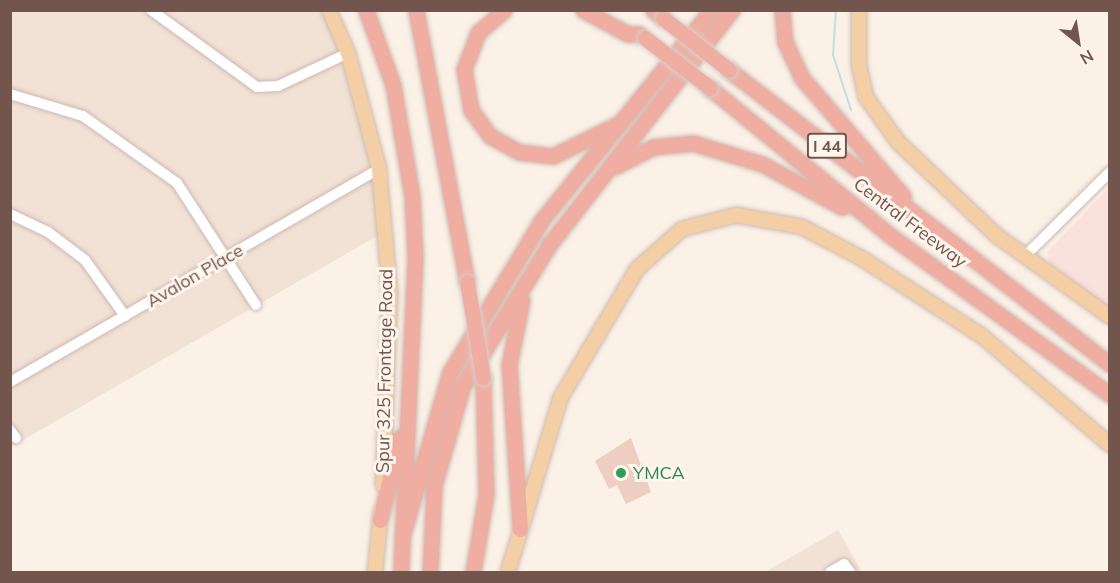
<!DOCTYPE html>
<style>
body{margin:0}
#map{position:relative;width:1120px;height:583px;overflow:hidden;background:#fbf1e7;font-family:Mulish,sans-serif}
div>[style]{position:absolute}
.residential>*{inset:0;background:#f2e2d6}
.commercial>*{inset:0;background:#fae1db}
.stream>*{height:2px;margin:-1px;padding:0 1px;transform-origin:1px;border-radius:1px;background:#bce1e3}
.building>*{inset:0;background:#eecec0}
.roads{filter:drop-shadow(0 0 2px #cebab1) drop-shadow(0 0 2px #cebab1)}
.minor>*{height:10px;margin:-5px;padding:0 5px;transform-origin:5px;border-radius:5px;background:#fff}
.major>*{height:14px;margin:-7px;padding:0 7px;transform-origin:7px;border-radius:7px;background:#f4cea4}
.highway>*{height:15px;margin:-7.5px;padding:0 7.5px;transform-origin:7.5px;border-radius:7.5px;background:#f0aea2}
.bridges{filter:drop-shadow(0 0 2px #d8d0cd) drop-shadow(0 0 2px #d8d0cd)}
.highway-bridge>*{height:15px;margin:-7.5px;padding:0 7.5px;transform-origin:7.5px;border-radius:7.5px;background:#f0aea2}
.dots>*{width:16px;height:16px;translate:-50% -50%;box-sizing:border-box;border:3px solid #fef5ed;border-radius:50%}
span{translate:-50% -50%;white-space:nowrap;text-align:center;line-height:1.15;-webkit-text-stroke:6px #fef5ed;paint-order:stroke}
.shield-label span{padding:2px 4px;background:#fef5ed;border:2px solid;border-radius:4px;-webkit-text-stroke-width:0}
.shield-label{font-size:16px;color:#72564d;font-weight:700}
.street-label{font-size:18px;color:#72564d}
.leisure-label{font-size:18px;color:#27864d}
.left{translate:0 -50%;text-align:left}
.frame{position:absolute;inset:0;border:12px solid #72564d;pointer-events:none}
.north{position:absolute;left:1048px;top:12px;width:60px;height:60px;-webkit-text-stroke:4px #fef5ed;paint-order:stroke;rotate:150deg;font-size:16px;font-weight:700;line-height:24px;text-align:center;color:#72564d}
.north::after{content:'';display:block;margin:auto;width:21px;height:27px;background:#72564d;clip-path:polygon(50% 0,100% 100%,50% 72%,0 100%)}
</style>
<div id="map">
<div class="residential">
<i style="clip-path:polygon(11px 11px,322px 11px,350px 74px,377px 192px,379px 235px,11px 447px)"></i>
<i style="clip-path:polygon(838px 530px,862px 572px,765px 572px)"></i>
</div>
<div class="commercial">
<i style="clip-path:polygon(1109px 188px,1109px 308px,1050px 265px,1047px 252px)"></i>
</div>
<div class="stream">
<i style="left:836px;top:10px;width:45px;rotate:93.8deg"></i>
<i style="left:833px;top:55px;width:58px;rotate:71.9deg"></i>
</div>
<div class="building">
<i style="clip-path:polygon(631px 438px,651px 492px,626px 504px,617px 485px,609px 489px,595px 461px)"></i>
</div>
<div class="roads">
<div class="minor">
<i style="left:151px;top:10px;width:131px;rotate:36deg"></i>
<i style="left:257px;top:87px;width:21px;rotate:-3deg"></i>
<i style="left:278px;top:86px;width:77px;rotate:-25.2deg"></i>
<i style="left:10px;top:94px;width:76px;rotate:16.8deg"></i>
<i style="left:83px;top:116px;width:115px;rotate:35.5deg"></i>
<i style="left:177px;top:183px;width:145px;rotate:57.1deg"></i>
<i style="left:10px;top:214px;width:42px;rotate:25.3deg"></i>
<i style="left:48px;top:232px;width:46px;rotate:37.1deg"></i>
<i style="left:85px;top:260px;width:69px;rotate:54.5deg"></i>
<i style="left:1025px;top:256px;width:120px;rotate:-44.7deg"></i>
<i style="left:10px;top:382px;width:426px;rotate:-30deg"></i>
<i style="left:10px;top:430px;width:10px;rotate:53deg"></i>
<i style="left:830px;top:572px;width:16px;rotate:-30deg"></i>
<i style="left:844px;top:564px;width:10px;rotate:53deg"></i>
</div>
<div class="major">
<i style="left:329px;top:10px;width:47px;rotate:66.2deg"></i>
<i style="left:348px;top:53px;width:120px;rotate:75deg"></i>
<i style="left:379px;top:169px;width:124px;rotate:84.9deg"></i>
<i style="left:390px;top:293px;width:192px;rotate:92.1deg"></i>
<i style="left:859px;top:10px;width:55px;rotate:90deg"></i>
<i style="left:859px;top:65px;width:33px;rotate:78deg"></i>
<i style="left:866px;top:97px;width:55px;rotate:54.6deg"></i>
<i style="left:898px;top:142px;width:137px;rotate:43.5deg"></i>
<i style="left:997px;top:236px;width:139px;rotate:35.6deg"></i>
<i style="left:375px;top:572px;width:61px;rotate:-84.4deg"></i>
<i style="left:508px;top:572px;width:183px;rotate:-73.2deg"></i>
<i style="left:561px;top:397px;width:149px;rotate:-59.3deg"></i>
<i style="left:637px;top:269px;width:60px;rotate:-41.6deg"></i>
<i style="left:682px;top:229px;width:56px;rotate:-14.5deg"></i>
<i style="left:736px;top:215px;width:67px;rotate:10.3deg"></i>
<i style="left:802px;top:227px;width:67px;rotate:27.7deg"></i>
<i style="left:861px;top:258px;width:144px;rotate:32.8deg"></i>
<i style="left:982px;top:336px;width:168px;rotate:40.4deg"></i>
</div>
<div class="highway">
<i style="left:366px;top:10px;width:80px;rotate:70.2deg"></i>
<i style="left:393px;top:85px;width:113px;rotate:80.3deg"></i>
<i style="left:412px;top:196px;width:62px;rotate:87.2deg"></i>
<i style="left:415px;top:258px;width:314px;rotate:92.6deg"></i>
<i style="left:416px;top:10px;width:277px;rotate:79.4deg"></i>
<i style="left:504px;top:10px;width:35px;rotate:139deg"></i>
<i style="left:478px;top:33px;width:39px;rotate:111deg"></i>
<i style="left:464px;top:69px;width:42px;rotate:80.3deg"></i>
<i style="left:471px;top:110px;width:32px;rotate:54deg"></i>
<i style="left:490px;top:136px;width:33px;rotate:29deg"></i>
<i style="left:519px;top:152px;width:34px;rotate:7deg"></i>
<i style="left:553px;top:156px;width:72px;rotate:-26.2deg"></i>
<i style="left:583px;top:10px;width:51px;rotate:28.1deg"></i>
<i style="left:628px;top:34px;width:11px"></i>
<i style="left:653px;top:10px;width:13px;rotate:39deg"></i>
<i style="left:782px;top:10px;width:32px;rotate:85deg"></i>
<i style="left:785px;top:42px;width:38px;rotate:65deg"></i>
<i style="left:801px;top:77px;width:157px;rotate:49.4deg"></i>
<i style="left:729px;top:70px;width:481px;rotate:37.7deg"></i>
<i style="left:710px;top:88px;width:235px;rotate:39.3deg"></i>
<i style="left:892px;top:237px;width:269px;rotate:35.9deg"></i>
<i style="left:616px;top:166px;width:42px;rotate:-27.2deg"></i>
<i style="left:653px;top:147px;width:40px;rotate:-5.7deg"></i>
<i style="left:693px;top:143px;width:72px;rotate:16.9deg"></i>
<i style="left:762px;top:164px;width:91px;rotate:28.3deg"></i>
<i style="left:380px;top:520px;width:85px;rotate:-76.5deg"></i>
<i style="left:520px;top:529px;width:164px;rotate:-93.8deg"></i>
<i style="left:509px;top:365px;width:66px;rotate:-78.7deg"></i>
<i style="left:402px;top:537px;width:172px;rotate:-73.8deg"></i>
<i style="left:450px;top:372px;width:176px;rotate:-58.9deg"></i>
<i style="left:541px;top:221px;width:271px;rotate:-51.1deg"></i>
<i style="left:430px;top:572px;width:86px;rotate:-87.3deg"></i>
<i style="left:434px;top:486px;width:105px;rotate:-74deg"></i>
<i style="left:463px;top:385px;width:164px;rotate:-58.4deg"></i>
<i style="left:549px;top:245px;width:298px;rotate:-52.1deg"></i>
<i style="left:473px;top:572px;width:79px;rotate:-80.5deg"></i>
<i style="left:486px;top:494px;width:116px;rotate:-91.5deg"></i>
</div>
</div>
<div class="bridges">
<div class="highway-bridge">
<i style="left:663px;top:18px;width:84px;rotate:38.2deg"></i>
<i style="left:645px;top:38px;width:82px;rotate:37.6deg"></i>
<i style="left:467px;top:282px;width:97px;rotate:80.5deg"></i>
</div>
</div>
<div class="dots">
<i style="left:621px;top:473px;background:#2e9e5b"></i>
</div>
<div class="shield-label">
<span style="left:827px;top:146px">I 44</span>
</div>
<div class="street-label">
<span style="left:910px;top:223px;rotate:37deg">Central Freeway</span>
<span style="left:195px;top:276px;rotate:-30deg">Avalon Place</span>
<span style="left:385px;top:371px;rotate:-89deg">Spur 325 Frontage Road</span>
</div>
<div class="leisure-label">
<span class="left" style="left:633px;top:473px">YMCA</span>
</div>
<div class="frame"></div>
<div class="north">N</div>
</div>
